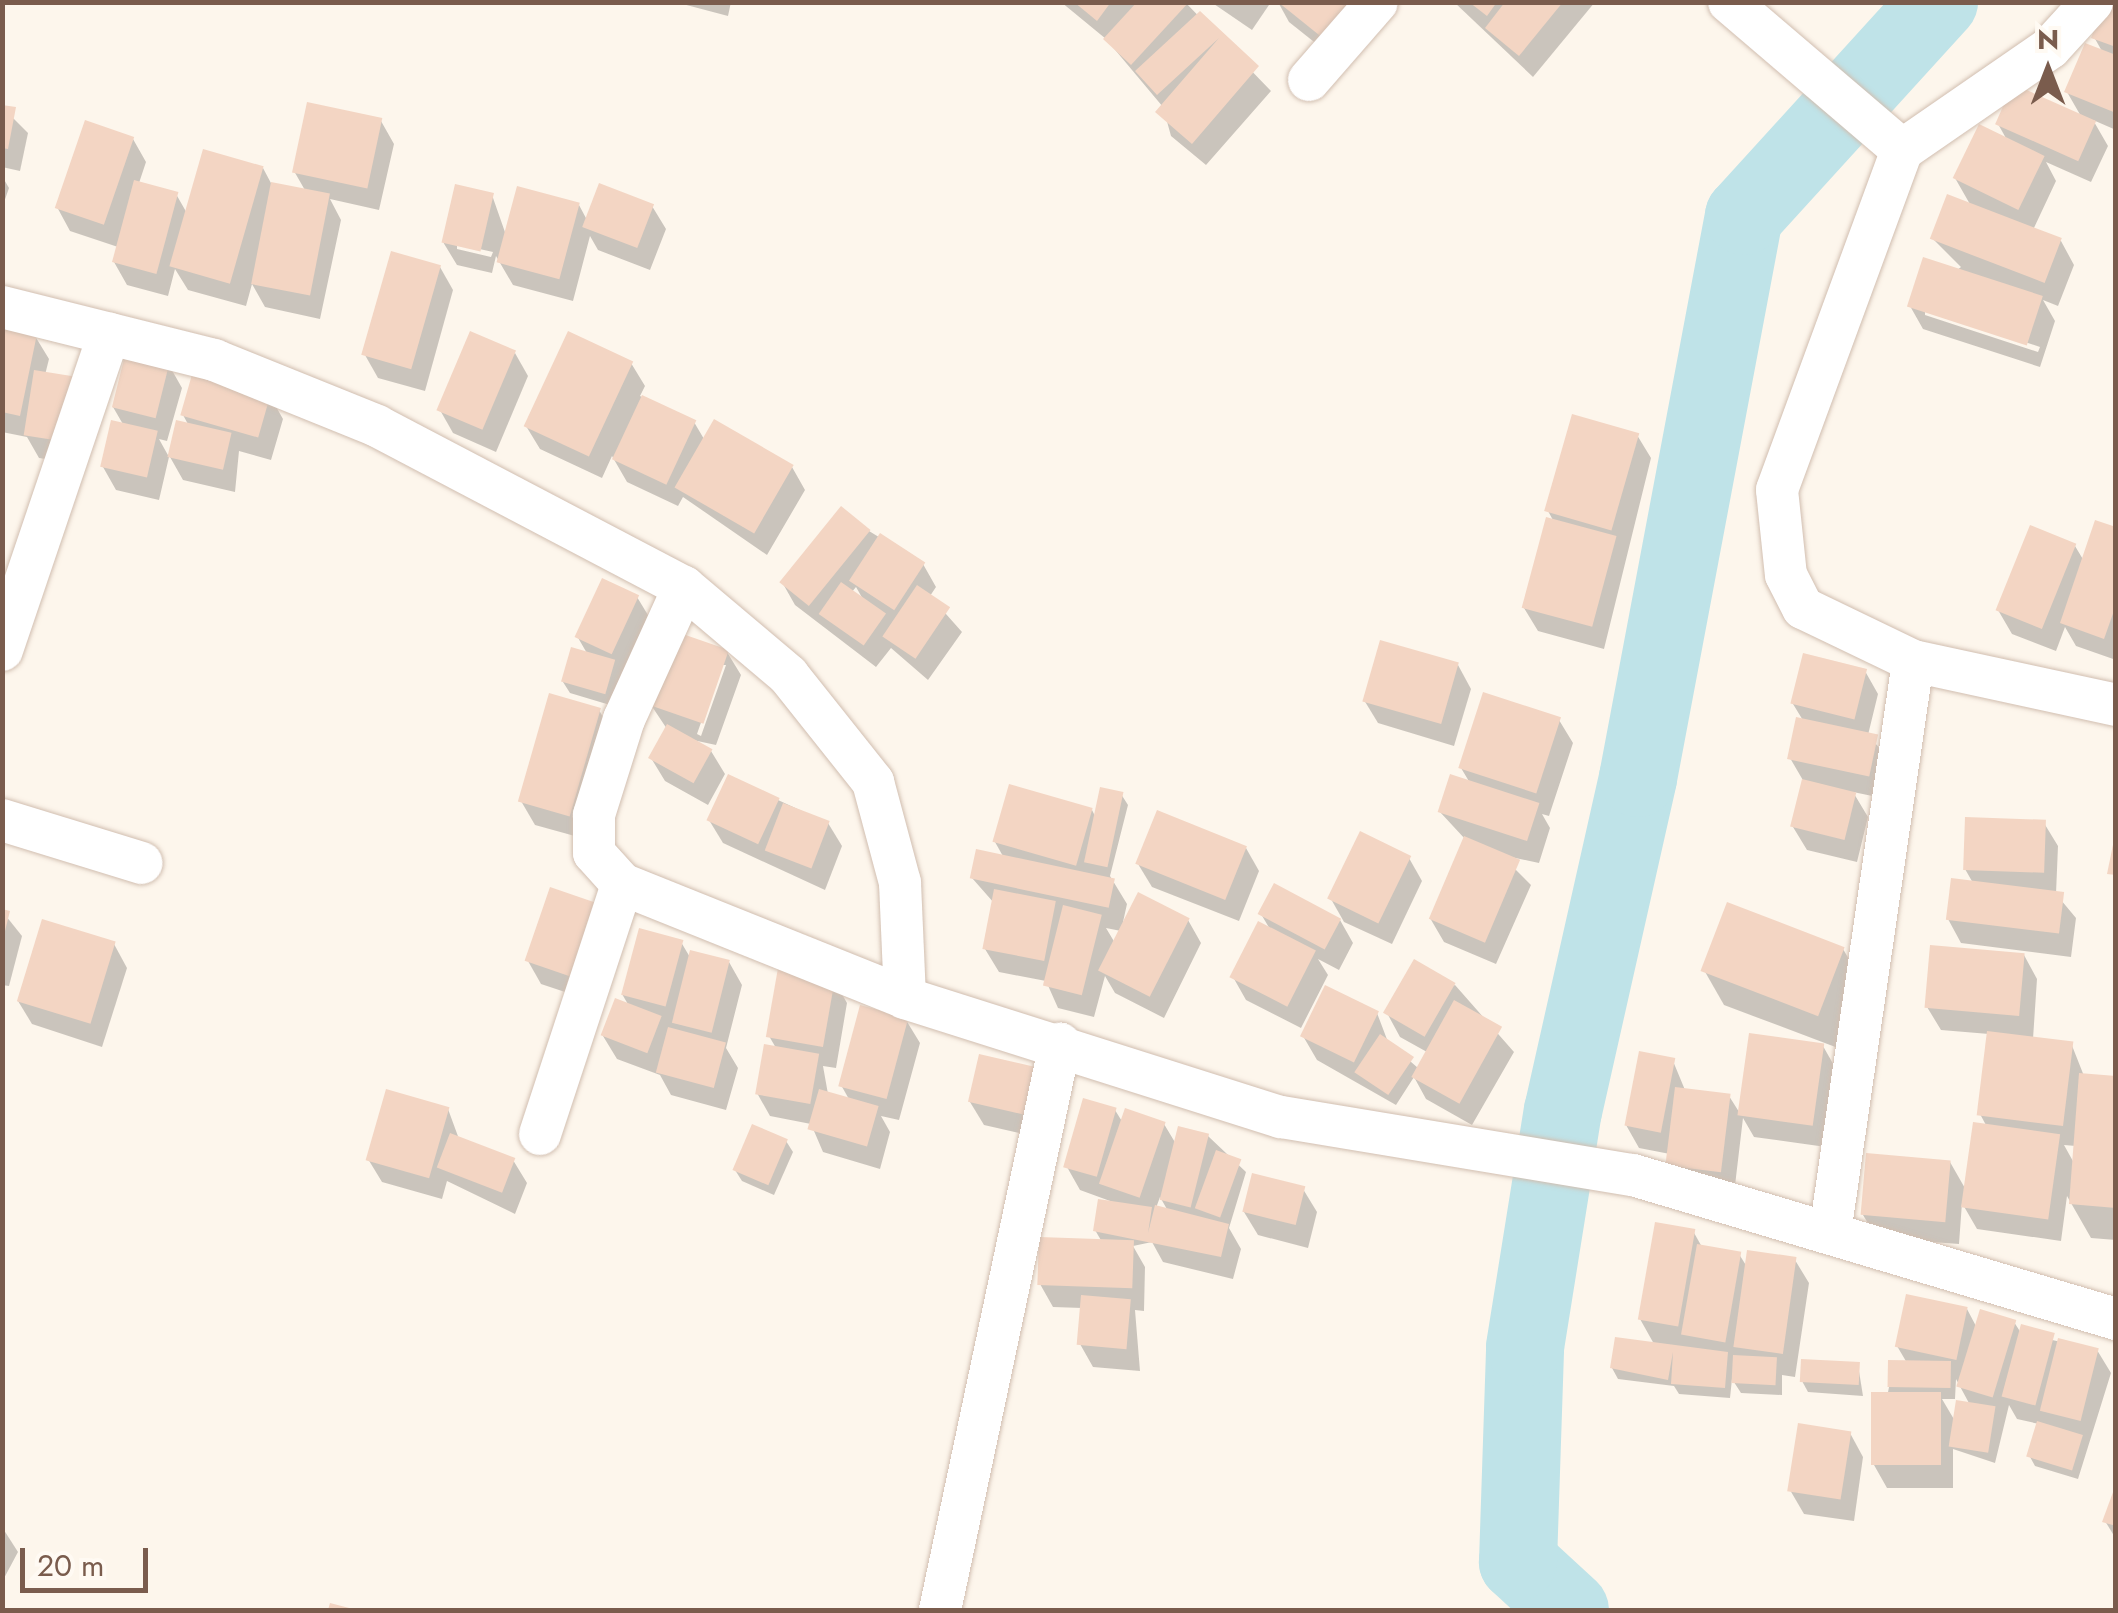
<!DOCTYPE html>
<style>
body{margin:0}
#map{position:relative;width:2118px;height:1613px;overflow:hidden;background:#fdf6ec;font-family:Jost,sans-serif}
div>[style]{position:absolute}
.shadow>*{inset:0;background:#0003}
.river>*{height:78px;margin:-39px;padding:0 39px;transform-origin:39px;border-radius:39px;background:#bfe3e8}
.building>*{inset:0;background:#f3d5c3;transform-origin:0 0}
.roads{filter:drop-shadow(0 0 2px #d1beb0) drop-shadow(0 0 2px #d1beb0)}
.minor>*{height:42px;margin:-21px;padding:0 21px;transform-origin:21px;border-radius:21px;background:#fff}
span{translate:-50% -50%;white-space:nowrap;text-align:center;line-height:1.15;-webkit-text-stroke:9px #fffaf3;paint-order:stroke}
.frame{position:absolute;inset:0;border:5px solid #7a5c4d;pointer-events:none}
.north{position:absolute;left:1998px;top:20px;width:100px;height:100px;-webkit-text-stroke:8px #fffaf3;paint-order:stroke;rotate:0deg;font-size:28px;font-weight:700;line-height:40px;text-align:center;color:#7a5c4d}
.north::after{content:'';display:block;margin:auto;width:35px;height:45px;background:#7a5c4d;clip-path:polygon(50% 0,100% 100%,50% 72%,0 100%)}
.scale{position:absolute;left:20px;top:1548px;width:128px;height:45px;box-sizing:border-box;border:5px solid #7a5c4d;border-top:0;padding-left:12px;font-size:30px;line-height:35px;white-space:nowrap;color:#7a5c4d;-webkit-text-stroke:8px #fffaf3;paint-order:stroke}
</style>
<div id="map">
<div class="shadow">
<i style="clip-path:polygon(675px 2px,731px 2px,728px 16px)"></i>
<i style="clip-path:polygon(1061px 2px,1185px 2px,1271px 91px,1206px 165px,1171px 136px,1163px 107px,1106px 39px)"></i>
<i style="clip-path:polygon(1211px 2px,1271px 2px,1252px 30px)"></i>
<i style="clip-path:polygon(1278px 2px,1345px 2px,1338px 61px,1289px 22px)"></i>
<i style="clip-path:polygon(1454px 2px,1595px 2px,1533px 77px)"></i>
<i style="clip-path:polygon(evenodd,2116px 7px,2116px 130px,2093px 120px,2108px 146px,2091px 182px,2046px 162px,2056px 181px,2033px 230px,2061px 241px,2074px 265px,2058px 306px,2043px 300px,2055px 321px,2040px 367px,1923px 329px,1910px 306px,1961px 267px,1932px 238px,1971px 206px,1955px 178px,2007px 140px,1998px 124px,2082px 118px,2067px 92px,2103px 53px,2094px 37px,2116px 7px,1925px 309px,2040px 347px,2038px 352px,1925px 315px,1925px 309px)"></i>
<i style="clip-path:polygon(2px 107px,28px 133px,20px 171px,2px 167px)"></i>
<i style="clip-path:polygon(381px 121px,394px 144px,379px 210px,330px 199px,341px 220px,320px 319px,265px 307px,252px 284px,246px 306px,188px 290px,175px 269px,168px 296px,127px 285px,114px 262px,118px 247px,70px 231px,57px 207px,133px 139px,146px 162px,139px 183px,176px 194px,188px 215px,263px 168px,272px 185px,306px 192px,294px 171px)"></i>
<i style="clip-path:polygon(2px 176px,9px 188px,2px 208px)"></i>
<i style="clip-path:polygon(evenodd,492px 195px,506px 235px,579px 205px,587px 220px,652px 206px,666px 229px,650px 270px,598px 250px,590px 236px,573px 301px,513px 285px,496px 256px,492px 273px,457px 265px,443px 242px,492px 195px,457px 244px,493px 252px,491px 257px,457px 249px,457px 244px)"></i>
<i style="clip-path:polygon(440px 267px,453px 290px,425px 391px,378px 378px,365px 355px)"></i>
<i style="clip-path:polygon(2px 329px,35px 336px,49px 359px,45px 375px,78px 464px,39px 458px,27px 437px,2px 432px)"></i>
<i style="clip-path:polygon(515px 353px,528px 376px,496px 452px,453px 433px,440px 410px)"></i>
<i style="clip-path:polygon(631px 363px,645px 386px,640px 396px,694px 422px,704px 439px,792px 467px,805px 490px,767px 555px,683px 497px,678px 506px,627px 482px,612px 456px,602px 478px,540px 449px,526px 426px)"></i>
<i style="clip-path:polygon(169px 365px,182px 388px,167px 441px,159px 439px,169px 457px,159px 500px,116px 490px,103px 467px,124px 426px,113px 407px)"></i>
<i style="clip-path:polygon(270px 396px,283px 419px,271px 460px,239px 451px,235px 492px,183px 480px,170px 457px,189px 426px,183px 415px)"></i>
<i style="clip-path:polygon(1637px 435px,1651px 458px,1604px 649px,1538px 631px,1524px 608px,1554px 522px,1548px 511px)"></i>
<i style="clip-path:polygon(2116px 529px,2116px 660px,2076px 646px,2065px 627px,2056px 651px,2012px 634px,1998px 610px,2075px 546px,2084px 561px)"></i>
<i style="clip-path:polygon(evenodd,869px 531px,923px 564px,936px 587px,930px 596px,962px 632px,928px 680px,891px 648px,876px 667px,795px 605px,782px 582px,869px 531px,856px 587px,864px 601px,851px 593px,856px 587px)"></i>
<i style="clip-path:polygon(637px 597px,651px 620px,610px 705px,570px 693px,563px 682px,588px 655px,577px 636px)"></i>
<i style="clip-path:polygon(evenodd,727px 652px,741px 675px,716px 745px,688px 739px,711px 751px,725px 774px,708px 805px,665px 781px,651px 758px,667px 729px,651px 705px,727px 652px,721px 665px,726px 665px,701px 736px,697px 734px,721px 665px)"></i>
<i style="clip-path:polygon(1458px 665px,1471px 689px,1454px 746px,1378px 723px,1364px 700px)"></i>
<i style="clip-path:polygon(1865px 671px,1878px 694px,1868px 735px,1890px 760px,1882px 798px,1853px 792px,1868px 817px,1857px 862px,1807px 850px,1793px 827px,1804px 782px,1790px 758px,1804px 722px,1793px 704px)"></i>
<i style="clip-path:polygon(599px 710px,612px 733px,582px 838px,535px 825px,521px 801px)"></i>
<i style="clip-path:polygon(1559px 720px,1573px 743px,1549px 816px,1542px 814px,1550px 828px,1539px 863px,1501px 855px,1531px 885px,1496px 964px,1444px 942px,1430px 918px,1465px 839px,1440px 812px,1470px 783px,1461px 768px)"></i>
<i style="clip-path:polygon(evenodd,1121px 794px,1128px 805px,1110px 876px,1127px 904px,1123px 922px,1188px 920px,1201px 943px,1164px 1018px,1115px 993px,1105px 976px,1094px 1017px,1058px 1008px,1046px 981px,999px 972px,985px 949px,994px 903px,972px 878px,1004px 858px,995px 842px,1092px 810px,1096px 818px,1121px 794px,1106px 928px,1121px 931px,1115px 943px,1106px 928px)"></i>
<i style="clip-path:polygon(778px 800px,828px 823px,842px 846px,825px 890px,723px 843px,709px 820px)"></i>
<i style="clip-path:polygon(2044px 823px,2058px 846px,2056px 894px,2076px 918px,2071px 957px,1961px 943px,1948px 919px,1973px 883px,1965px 869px)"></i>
<i style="clip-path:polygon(1246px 848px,1259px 871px,1239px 921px,1152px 887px,1138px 864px)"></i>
<i style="clip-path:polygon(1409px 858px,1422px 881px,1392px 944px,1344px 922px,1331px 899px)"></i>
<i style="clip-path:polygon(1275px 887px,1340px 920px,1353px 943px,1339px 970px,1318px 959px,1328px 975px,1301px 1028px,1246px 1000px,1233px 977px,1271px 931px,1261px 914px)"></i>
<i style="clip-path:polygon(2px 911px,22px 936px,9px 986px,2px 985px)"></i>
<i style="clip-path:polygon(619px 932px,595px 1002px,541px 984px,528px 961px)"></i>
<i style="clip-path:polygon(681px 942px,691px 959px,729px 962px,742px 985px,726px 1048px,738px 1068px,726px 1110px,671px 1095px,660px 1075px,617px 1059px,603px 1036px,629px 1006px,622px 994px)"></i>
<i style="clip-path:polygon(114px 944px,127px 968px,102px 1047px,32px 1024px,18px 1001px)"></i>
<i style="clip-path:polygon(1843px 949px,1863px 983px,1838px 1048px,1724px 1005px,1704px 970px)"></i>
<i style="clip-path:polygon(evenodd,2024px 955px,2037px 979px,2033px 1039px,2071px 1043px,2084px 1076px,2116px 1079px,2116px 1240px,2091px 1238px,2067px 1196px,2061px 1241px,1977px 1229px,1962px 1203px,1959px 1244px,1877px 1238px,1863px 1215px,1950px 1162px,1966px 1190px,1987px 1127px,1980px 1114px,1989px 1034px,1941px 1030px,1927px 1007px,2024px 955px,2064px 1145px,2076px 1146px,2074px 1163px,2064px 1145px)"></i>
<i style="clip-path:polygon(834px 980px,847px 1003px,836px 1068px,823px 1066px,828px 1094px,850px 1101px,841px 1085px,906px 1020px,920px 1043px,899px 1120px,881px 1116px,890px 1132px,880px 1169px,823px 1152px,811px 1124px,770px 1116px,757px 1093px,776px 1048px,769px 1036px)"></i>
<i style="clip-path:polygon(1455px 985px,1514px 1052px,1472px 1125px,1426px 1099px,1414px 1077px,1396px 1105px,1317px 1060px,1303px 1036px,1377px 1013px,1388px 1042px,1418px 1068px,1427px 1052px,1400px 1037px,1387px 1013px)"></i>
<i style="clip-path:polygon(1823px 1046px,1836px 1069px,1826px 1147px,1754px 1137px,1743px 1118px,1734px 1194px,1682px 1188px,1670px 1154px,1639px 1148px,1626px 1125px,1673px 1061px,1685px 1090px,1729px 1096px,1741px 1115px)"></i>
<i style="clip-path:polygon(981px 1057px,1046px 1139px,984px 1125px,970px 1102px)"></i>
<i style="clip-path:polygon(448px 1109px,459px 1139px,513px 1160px,527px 1183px,515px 1214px,447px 1181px,442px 1199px,382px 1182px,368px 1159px)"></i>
<i style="clip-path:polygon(evenodd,1115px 1110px,1123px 1123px,1164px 1124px,1176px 1144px,1208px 1136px,1246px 1172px,1229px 1228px,1241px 1249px,1233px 1279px,1163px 1262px,1152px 1242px,1133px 1246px,1145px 1267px,1144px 1311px,1135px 1310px,1140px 1371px,1093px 1367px,1080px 1344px,1082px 1308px,1053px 1307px,1040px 1284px,1102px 1242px,1095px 1230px,1121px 1205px,1080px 1190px,1067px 1167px,1115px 1110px,1160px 1197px,1168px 1211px,1156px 1208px,1160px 1197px)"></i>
<i style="clip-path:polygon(786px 1141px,793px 1152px,774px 1195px,742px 1181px,735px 1170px)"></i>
<i style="clip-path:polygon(1303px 1189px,1317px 1212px,1308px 1248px,1258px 1235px,1244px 1212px)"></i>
<i style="clip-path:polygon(1693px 1231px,1702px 1247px,1739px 1254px,1747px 1267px,1795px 1260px,1809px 1283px,1795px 1377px,1782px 1375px,1782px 1395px,1741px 1393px,1732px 1379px,1730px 1398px,1679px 1394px,1674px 1386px,1618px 1379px,1612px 1368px,1654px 1344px,1640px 1319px)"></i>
<i style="clip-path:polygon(evenodd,1967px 1309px,1977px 1328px,2014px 1322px,2021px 1333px,2097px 1350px,2111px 1373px,2078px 1479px,2035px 1466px,2029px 1455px,2039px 1424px,2017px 1419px,2009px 1405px,1995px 1463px,1953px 1449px,1953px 1488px,1887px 1488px,1874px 1465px,1889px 1387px,1907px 1363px,1897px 1346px,1967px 1309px,1956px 1379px,1970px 1405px,1955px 1421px,1942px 1399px,1955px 1399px,1956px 1379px)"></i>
<i style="clip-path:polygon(1858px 1365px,1863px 1396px,1808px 1392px,1802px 1381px)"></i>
<i style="clip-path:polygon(1850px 1433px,1863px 1457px,1854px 1521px,1804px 1514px,1790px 1490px)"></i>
<i style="clip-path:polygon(2116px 1490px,2116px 1539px,2105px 1521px)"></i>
<i style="clip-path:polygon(2px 1527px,18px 1552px,2px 1582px)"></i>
</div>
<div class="river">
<i style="left:1570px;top:1610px;width:71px;rotate:-137.3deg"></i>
<i style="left:1518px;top:1562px;width:215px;rotate:-88.1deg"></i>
<i style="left:1525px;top:1347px;width:239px;rotate:-80.9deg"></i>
<i style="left:1563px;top:1111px;width:341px;rotate:-77.3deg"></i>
<i style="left:1638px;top:778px;width:572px;rotate:-79.32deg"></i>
<i style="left:1744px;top:216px;width:290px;rotate:-47.7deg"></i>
</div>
<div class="building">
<i style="clip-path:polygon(1074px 2px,1111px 2px,1097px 21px)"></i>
<i style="clip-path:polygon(1137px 2px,1189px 2px,1131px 65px,1103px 39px)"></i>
<i style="clip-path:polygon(1278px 2px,1343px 2px,1349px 7px,1324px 39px)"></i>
<i style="clip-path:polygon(1469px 2px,1497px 2px,1487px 16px)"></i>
<i style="clip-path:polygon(1505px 2px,1563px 2px,1519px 56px,1485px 28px)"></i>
<i style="clip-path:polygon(2105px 2px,2116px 4px,2116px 47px,2091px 38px)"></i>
<i style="clip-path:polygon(1200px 11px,1259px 66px,1192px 144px,1155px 112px,1219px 38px,1157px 95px,1135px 71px)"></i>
<i style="clip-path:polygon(2085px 43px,2116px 55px,2116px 113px,2064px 92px)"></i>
<i style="left:2013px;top:84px;width:91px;height:44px;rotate:24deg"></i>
<i style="left:307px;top:102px;width:77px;height:72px;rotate:12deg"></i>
<i style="clip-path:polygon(2px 105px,16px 107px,8px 149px,2px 148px)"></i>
<i style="left:85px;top:120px;width:52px;height:93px;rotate:19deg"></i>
<i style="left:1979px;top:124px;width:73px;height:60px;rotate:26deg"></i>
<i style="left:203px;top:149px;width:63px;height:122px;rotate:16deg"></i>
<i style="left:134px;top:180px;width:46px;height:85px;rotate:15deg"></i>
<i style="left:271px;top:182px;width:60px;height:104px;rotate:11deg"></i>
<i style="left:599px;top:183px;width:59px;height:47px;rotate:21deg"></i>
<i style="left:455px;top:184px;width:40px;height:60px;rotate:13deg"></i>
<i style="left:517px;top:186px;width:65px;height:79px;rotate:15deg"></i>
<i style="left:1947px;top:194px;width:123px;height:48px;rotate:21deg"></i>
<i style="left:391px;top:251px;width:52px;height:108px;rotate:16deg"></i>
<i style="left:1923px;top:257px;width:126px;height:52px;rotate:18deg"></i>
<i style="clip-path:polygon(2px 327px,37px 334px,20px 416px,2px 412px)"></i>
<i style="left:470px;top:331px;width:50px;height:86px;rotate:23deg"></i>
<i style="left:568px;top:331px;width:72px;height:105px;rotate:25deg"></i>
<i style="left:126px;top:351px;width:45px;height:58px;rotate:14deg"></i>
<i style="left:34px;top:370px;width:44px;height:66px;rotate:9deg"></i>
<i style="left:193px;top:371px;width:81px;height:46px;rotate:16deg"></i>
<i style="left:642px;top:395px;width:60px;height:71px;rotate:25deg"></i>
<i style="left:1572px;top:414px;width:70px;height:101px;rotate:16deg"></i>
<i style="left:714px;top:419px;width:92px;height:79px;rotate:30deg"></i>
<i style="left:111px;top:420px;width:48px;height:48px;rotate:13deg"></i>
<i style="left:176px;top:420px;width:57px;height:38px;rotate:13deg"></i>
<i style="left:841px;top:506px;width:38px;height:98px;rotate:39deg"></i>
<i style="left:1546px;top:517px;width:73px;height:94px;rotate:15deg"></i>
<i style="clip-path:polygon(2095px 520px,2116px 527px,2116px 605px,2104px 639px,2060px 623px)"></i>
<i style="left:2030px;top:525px;width:50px;height:92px;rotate:22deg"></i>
<i style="left:880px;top:533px;width:54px;height:57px;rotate:33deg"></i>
<i style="left:602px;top:578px;width:41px;height:65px;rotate:25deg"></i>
<i style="left:841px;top:582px;width:55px;height:39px;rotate:35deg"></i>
<i style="left:917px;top:585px;width:40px;height:62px;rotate:34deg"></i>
<i style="left:674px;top:631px;width:58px;height:78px;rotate:19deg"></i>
<i style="left:1380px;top:640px;width:82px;height:64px;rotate:16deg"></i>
<i style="left:571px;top:647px;width:46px;height:36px;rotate:16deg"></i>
<i style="left:1803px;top:653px;width:66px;height:52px;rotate:14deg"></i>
<i style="left:1483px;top:692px;width:82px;height:80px;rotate:18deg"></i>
<i style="left:549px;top:693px;width:54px;height:113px;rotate:16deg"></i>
<i style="left:1796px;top:717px;width:84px;height:43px;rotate:12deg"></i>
<i style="left:667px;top:724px;width:52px;height:39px;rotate:29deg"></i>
<i style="left:728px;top:774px;width:57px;height:51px;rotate:25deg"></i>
<i style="left:1450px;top:774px;width:94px;height:40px;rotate:18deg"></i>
<i style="left:1802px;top:779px;width:56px;height:49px;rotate:14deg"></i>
<i style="left:1009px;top:784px;width:87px;height:60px;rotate:16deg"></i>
<i style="left:1100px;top:787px;width:24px;height:77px;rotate:12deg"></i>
<i style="left:783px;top:803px;width:50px;height:51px;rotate:21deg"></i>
<i style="left:1157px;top:810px;width:97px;height:58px;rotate:22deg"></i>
<i style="left:1965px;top:817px;width:81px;height:53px;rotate:2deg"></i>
<i style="clip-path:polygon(2116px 830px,2116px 875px,2107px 874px)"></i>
<i style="left:1360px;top:831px;width:57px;height:75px;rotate:26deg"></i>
<i style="left:1464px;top:836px;width:61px;height:90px;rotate:23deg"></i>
<i style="left:976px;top:849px;width:142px;height:30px;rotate:12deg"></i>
<i style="left:1951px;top:878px;width:114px;height:42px;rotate:7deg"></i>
<i style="left:1274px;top:883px;width:76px;height:35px;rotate:28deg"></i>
<i style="left:550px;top:887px;width:60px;height:78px;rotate:19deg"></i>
<i style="left:994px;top:889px;width:63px;height:61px;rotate:11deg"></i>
<i style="left:1138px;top:892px;width:58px;height:88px;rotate:27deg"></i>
<i style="left:1727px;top:902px;width:126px;height:74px;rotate:21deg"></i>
<i style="left:1063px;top:905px;width:40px;height:83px;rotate:14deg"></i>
<i style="clip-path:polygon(2px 909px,10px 911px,4px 935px,2px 935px)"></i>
<i style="left:42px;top:919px;width:77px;height:86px;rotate:17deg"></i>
<i style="left:1258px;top:921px;width:65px;height:63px;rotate:27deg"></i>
<i style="left:639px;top:928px;width:46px;height:69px;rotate:15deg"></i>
<i style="left:1930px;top:945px;width:95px;height:63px;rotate:5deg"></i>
<i style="left:690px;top:950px;width:41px;height:75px;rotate:14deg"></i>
<i style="left:1414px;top:959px;width:48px;height:62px;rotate:30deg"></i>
<i style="left:778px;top:968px;width:58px;height:70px;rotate:10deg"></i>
<i style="left:1325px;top:985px;width:60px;height:57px;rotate:26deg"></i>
<i style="left:615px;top:998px;width:50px;height:40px;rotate:21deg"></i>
<i style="left:1454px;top:1000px;width:55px;height:88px;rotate:29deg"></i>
<i style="left:860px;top:1005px;width:50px;height:84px;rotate:15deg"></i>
<i style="left:668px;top:1027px;width:60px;height:47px;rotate:15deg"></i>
<i style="left:1987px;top:1031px;width:87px;height:85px;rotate:7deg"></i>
<i style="left:1749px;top:1033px;width:76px;height:83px;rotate:8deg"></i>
<i style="left:1380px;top:1034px;width:41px;height:46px;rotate:34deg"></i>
<i style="left:764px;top:1044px;width:56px;height:51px;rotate:10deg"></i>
<i style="left:1639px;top:1051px;width:37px;height:76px;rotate:11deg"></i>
<i style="left:979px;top:1054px;width:68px;height:49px;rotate:13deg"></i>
<i style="clip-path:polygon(2079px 1073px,2116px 1076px,2116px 1208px,2069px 1204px)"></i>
<i style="left:1675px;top:1087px;width:56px;height:79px;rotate:7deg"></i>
<i style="left:386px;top:1089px;width:66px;height:74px;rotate:16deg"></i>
<i style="left:819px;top:1089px;width:62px;height:42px;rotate:16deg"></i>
<i style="left:1083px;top:1098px;width:35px;height:72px;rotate:16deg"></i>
<i style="left:1125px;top:1108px;width:43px;height:80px;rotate:19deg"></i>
<i style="left:1973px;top:1122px;width:88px;height:86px;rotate:8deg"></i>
<i style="left:752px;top:1124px;width:39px;height:50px;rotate:23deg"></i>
<i style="left:1178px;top:1126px;width:32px;height:76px;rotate:14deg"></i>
<i style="left:450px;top:1133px;width:70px;height:37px;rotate:21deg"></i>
<i style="left:1216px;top:1150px;width:27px;height:62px;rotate:20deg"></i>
<i style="left:1866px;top:1153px;width:85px;height:62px;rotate:5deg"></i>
<i style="left:1252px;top:1173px;width:55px;height:40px;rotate:14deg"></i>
<i style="clip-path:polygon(1098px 1199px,1152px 1207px,1148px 1233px,1155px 1205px,1229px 1224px,1221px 1257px,1093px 1231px)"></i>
<i style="left:1655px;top:1222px;width:41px;height:99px;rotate:10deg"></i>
<i style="left:1039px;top:1237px;width:95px;height:48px;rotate:2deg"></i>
<i style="left:1697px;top:1244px;width:45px;height:92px;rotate:10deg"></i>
<i style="left:1747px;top:1250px;width:50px;height:98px;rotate:8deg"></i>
<i style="left:1906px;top:1294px;width:63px;height:54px;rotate:12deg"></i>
<i style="left:1081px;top:1295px;width:50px;height:50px;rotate:5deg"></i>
<i style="left:1980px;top:1309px;width:38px;height:81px;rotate:17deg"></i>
<i style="left:2021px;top:1324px;width:35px;height:75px;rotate:15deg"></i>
<i style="clip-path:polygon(1615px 1337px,1728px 1352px,1725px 1388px,1671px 1384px,1673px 1352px,1668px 1380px,1610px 1368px)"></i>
<i style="left:2058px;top:1338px;width:42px;height:75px;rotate:14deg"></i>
<i style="left:1733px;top:1355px;width:44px;height:28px;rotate:3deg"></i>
<i style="left:1801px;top:1359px;width:59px;height:23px;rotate:3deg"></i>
<i style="left:1888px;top:1360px;width:63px;height:27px;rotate:1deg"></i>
<i style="left:1871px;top:1392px;width:70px;height:73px"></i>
<i style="left:1956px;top:1400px;width:40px;height:47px;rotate:9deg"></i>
<i style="left:2037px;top:1421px;width:48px;height:37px;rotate:17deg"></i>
<i style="left:1798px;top:1423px;width:54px;height:69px;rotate:9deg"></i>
<i style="clip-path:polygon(2116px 1484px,2116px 1526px,2102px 1522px)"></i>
<i style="clip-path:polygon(330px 1603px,353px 1609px,353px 1610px,328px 1610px)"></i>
</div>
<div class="roads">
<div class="minor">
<i style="left:1729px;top:2px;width:228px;rotate:40.5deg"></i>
<i style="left:2092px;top:2px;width:62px;rotate:132.4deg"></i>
<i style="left:2050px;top:48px;width:180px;rotate:145.4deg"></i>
<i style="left:1902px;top:150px;width:362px;rotate:110.2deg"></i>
<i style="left:1777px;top:490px;width:85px;rotate:84deg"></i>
<i style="left:1786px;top:575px;width:37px;rotate:63deg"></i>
<i style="left:1803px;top:608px;width:122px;rotate:25.7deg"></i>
<i style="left:1913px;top:661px;width:208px;rotate:12.2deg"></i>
<i style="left:1309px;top:80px;width:103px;rotate:-48.9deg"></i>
<i style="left:2px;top:307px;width:219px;rotate:14deg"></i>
<i style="left:214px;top:360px;width:176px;rotate:22deg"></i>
<i style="left:377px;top:426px;width:347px;rotate:27.7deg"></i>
<i style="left:684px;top:587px;width:145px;rotate:114.4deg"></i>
<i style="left:624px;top:719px;width:101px;rotate:107.4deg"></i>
<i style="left:594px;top:815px;width:38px;rotate:90deg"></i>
<i style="left:594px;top:853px;width:42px;rotate:47.9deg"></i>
<i style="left:622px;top:884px;width:305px;rotate:21.9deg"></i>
<i style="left:905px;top:998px;width:394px;rotate:17.6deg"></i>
<i style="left:1281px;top:1117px;width:357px;rotate:9.4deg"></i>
<i style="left:1633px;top:1175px;width:504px;rotate:16.6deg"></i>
<i style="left:684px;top:587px;width:136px;rotate:40.2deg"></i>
<i style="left:788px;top:675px;width:137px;rotate:51.5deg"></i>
<i style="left:873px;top:782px;width:105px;rotate:75deg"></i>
<i style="left:900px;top:883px;width:115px;rotate:87.5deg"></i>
<i style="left:2px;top:650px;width:334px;rotate:-71.3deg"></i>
<i style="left:2px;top:820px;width:146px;rotate:17.1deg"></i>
<i style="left:540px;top:1134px;width:263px;rotate:-71.8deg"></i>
<i style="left:1830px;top:1233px;width:578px;rotate:-81.74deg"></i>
<i style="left:940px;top:1610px;width:579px;rotate:-78.03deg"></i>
</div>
</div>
<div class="frame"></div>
<div class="north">N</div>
<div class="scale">20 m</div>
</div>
